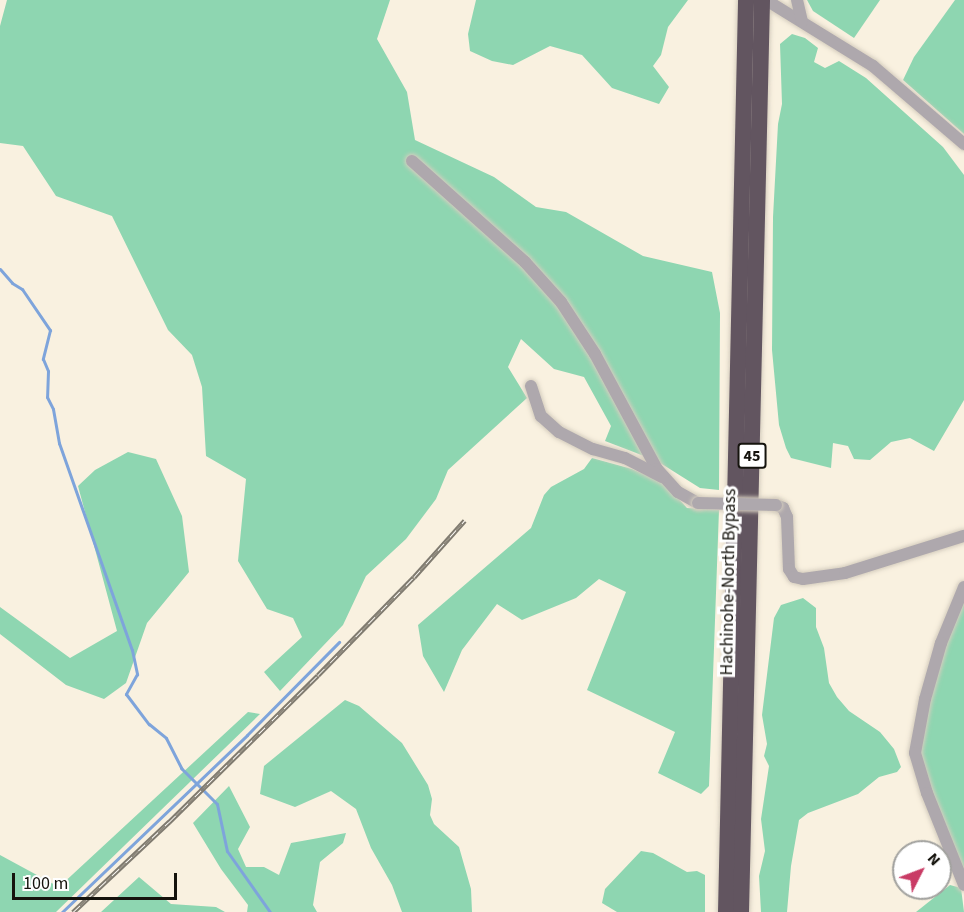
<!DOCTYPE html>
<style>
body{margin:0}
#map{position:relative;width:964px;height:912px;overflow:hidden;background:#f9f1e0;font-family:"Source Sans 3",sans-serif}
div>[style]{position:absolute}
.green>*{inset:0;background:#8ed6b1}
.stream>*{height:3px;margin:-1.5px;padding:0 1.5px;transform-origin:1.5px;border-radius:1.5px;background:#7ea4db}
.roads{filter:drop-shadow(0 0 2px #d5cdbe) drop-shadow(0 0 2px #d5cdbe)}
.minor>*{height:12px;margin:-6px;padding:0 6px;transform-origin:6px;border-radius:6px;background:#aea8ad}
.highway>*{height:16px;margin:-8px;padding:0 8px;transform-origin:8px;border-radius:8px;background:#625560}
.rail>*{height:5px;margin-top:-2.5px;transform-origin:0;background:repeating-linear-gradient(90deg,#fff 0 9px,#807b70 0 18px);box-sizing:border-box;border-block:2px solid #807b70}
.bridges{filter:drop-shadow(0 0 2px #d5cdbe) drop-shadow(0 0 2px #d5cdbe)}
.minor-bridge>*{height:12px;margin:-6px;padding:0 6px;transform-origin:6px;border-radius:6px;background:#aea8ad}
span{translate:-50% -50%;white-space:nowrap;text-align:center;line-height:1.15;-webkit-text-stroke:6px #fff;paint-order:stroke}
.shield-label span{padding:2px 4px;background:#fff;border:2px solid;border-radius:4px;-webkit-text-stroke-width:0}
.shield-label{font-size:16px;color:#15130d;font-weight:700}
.street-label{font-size:18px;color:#15130d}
.north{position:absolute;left:892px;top:840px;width:60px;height:60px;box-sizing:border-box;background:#fff;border:2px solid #a1a19e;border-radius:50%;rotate:48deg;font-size:16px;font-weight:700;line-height:24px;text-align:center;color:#15130d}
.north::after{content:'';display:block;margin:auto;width:21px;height:27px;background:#c93b65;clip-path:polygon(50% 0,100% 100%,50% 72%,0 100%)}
.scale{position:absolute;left:12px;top:873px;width:165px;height:27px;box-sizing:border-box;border:3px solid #15130d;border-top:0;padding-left:8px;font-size:18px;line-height:21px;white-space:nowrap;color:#15130d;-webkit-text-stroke:4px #fff;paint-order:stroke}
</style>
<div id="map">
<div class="green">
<i style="clip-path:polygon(7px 0,390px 0,377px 39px,407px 92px,415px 140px,494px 177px,536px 207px,566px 212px,643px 256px,712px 272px,720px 313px,719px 490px,700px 488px,657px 461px,605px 441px,611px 426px,584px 377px,554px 369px,521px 339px,508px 367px,527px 398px,448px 470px,436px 499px,406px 539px,366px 576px,343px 625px,280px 691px,264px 672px,302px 637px,293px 618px,267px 609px,238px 561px,246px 479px,206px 456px,202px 387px,192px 355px,168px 330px,112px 216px,56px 196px,23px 146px,0 143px,0 26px)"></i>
<i style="clip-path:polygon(476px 0,688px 0,668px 27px,661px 55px,653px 66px,669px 87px,659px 104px,612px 88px,582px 55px,550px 46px,513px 65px,492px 61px,470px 51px,468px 34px)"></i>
<i style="clip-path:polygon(807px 0,880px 0,854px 38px,813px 11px)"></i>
<i style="clip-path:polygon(955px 0,964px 0,964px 134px,903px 80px,914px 57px)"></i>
<i style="clip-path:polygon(792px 34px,805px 38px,818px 48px,814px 62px,825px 68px,839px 61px,866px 78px,943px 147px,964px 175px,964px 400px,934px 451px,910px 438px,891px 442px,870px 460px,854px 459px,848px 446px,833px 443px,831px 468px,791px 458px,786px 448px,779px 425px,772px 350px,773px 217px,778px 124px,782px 104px,780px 44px)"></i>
<i style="clip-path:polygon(128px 452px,156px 459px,182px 516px,189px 572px,147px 623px,126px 683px,104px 699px,66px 685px,0 634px,0 607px,70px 658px,117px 631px,78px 486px,95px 470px)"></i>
<i style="clip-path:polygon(592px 458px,632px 469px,664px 483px,687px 508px,719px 510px,709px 786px,701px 794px,658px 773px,675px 732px,587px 690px,626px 592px,599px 579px,576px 598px,522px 620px,497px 604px,462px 650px,444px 692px,423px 656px,418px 625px,531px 528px,544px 495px,551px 487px,584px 469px)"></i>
<i style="clip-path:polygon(964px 595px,964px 878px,934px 804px,918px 750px,944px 647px)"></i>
<i style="clip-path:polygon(803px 598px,816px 608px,816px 627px,824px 648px,829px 683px,837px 697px,849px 711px,880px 732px,894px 749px,901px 767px,897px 772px,879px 777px,858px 794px,808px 813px,799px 820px,791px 866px,787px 912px,761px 912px,759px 876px,765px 851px,761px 819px,769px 766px,764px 756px,767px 744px,762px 715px,774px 618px,781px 605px)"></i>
<i style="clip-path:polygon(345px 700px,359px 706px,402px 743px,428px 785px,432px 799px,430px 815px,434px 824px,459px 847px,471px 889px,472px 912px,402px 912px,392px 885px,371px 848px,356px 809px,331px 791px,295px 807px,260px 794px,264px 766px)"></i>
<i style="clip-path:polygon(248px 712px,260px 714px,56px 912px,0 912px,0 855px,59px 887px)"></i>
<i style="clip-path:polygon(229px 786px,250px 827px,238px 849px,246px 867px,264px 867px,279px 875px,291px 843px,346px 833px,343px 843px,320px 862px,313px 905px,317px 912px,247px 912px,248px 905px,221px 869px,193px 823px)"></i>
<i style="clip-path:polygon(641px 851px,653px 853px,687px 872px,697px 871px,705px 875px,705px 912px,617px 912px,602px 903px,605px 889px)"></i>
<i style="clip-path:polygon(139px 877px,171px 904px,216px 907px,225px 912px,101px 912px)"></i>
<i style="clip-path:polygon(950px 885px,961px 888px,964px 912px,916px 912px)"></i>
</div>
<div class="stream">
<i style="left:0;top:269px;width:18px;rotate:49deg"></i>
<i style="left:12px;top:283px;width:12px;rotate:31deg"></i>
<i style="left:22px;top:289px;width:50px;rotate:55.7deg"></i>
<i style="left:50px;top:330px;width:30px;rotate:104deg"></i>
<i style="left:43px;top:359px;width:13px;rotate:67deg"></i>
<i style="left:48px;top:371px;width:26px;rotate:92deg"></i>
<i style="left:47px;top:397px;width:13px;rotate:63deg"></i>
<i style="left:53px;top:409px;width:35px;rotate:80deg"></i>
<i style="left:59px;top:443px;width:219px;rotate:70.6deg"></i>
<i style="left:132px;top:650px;width:25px;rotate:78deg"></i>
<i style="left:137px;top:674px;width:23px;rotate:119deg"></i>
<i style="left:126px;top:694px;width:38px;rotate:53deg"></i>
<i style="left:149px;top:724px;width:22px;rotate:39deg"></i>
<i style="left:166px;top:738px;width:34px;rotate:63deg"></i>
<i style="left:181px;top:768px;width:51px;rotate:45deg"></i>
<i style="left:217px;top:804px;width:48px;rotate:78deg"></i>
<i style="left:227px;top:851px;width:75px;rotate:54.8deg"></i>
<i style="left:62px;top:912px;width:256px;rotate:-43.7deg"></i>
<i style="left:247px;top:735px;width:131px;rotate:-45.3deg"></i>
</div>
<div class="roads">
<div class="minor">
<i style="left:766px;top:0;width:126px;rotate:31.7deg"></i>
<i style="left:873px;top:66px;width:120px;rotate:40.6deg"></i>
<i style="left:797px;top:0;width:22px;rotate:77deg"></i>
<i style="left:412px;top:161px;width:152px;rotate:41.8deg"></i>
<i style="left:525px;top:262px;width:54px;rotate:48deg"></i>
<i style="left:561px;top:302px;width:62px;rotate:56.8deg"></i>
<i style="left:595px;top:354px;width:131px;rotate:61.7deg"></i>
<i style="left:657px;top:469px;width:31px;rotate:48deg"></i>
<i style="left:678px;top:492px;width:23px;rotate:29deg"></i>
<i style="left:531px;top:386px;width:32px;rotate:72deg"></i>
<i style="left:541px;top:416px;width:24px;rotate:42deg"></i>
<i style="left:559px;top:432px;width:38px;rotate:27deg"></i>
<i style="left:593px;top:449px;width:33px;rotate:16deg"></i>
<i style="left:625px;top:458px;width:42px;rotate:27.2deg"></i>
<i style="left:776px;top:505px;width:8px;rotate:23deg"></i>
<i style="left:783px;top:508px;width:10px;rotate:66deg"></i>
<i style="left:787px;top:517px;width:52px;rotate:87.8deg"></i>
<i style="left:789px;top:569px;width:9px;rotate:58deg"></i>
<i style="left:794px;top:577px;width:9px;rotate:13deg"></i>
<i style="left:803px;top:579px;width:42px;rotate:-8.1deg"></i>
<i style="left:845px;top:573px;width:125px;rotate:-17.3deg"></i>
<i style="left:964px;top:587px;width:61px;rotate:112.3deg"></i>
<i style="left:941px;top:643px;width:58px;rotate:105.9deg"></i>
<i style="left:925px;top:699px;width:55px;rotate:100.5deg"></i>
<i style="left:915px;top:753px;width:42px;rotate:73.3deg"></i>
<i style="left:927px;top:793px;width:99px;rotate:68.1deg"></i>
</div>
<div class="highway">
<i style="left:726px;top:912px;width:912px;rotate:-88.74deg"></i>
<i style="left:741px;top:912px;width:912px;rotate:-88.68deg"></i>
</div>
</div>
<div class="rail">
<i style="left:73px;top:912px;width:132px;rotate:-43.2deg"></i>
<i style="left:169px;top:822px;width:209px;rotate:-44.6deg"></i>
<i style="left:318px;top:675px;width:137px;rotate:-45.6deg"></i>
<i style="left:414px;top:577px;width:76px;rotate:-48.2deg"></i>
</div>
<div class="bridges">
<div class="minor-bridge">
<i style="left:698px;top:503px;width:78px;rotate:1.5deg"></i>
</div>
</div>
<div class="shield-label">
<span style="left:752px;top:456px">45</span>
</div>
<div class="street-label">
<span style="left:729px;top:582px;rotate:-89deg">Hachinohe-North Bypass</span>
</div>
<div class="north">N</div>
<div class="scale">100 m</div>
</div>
